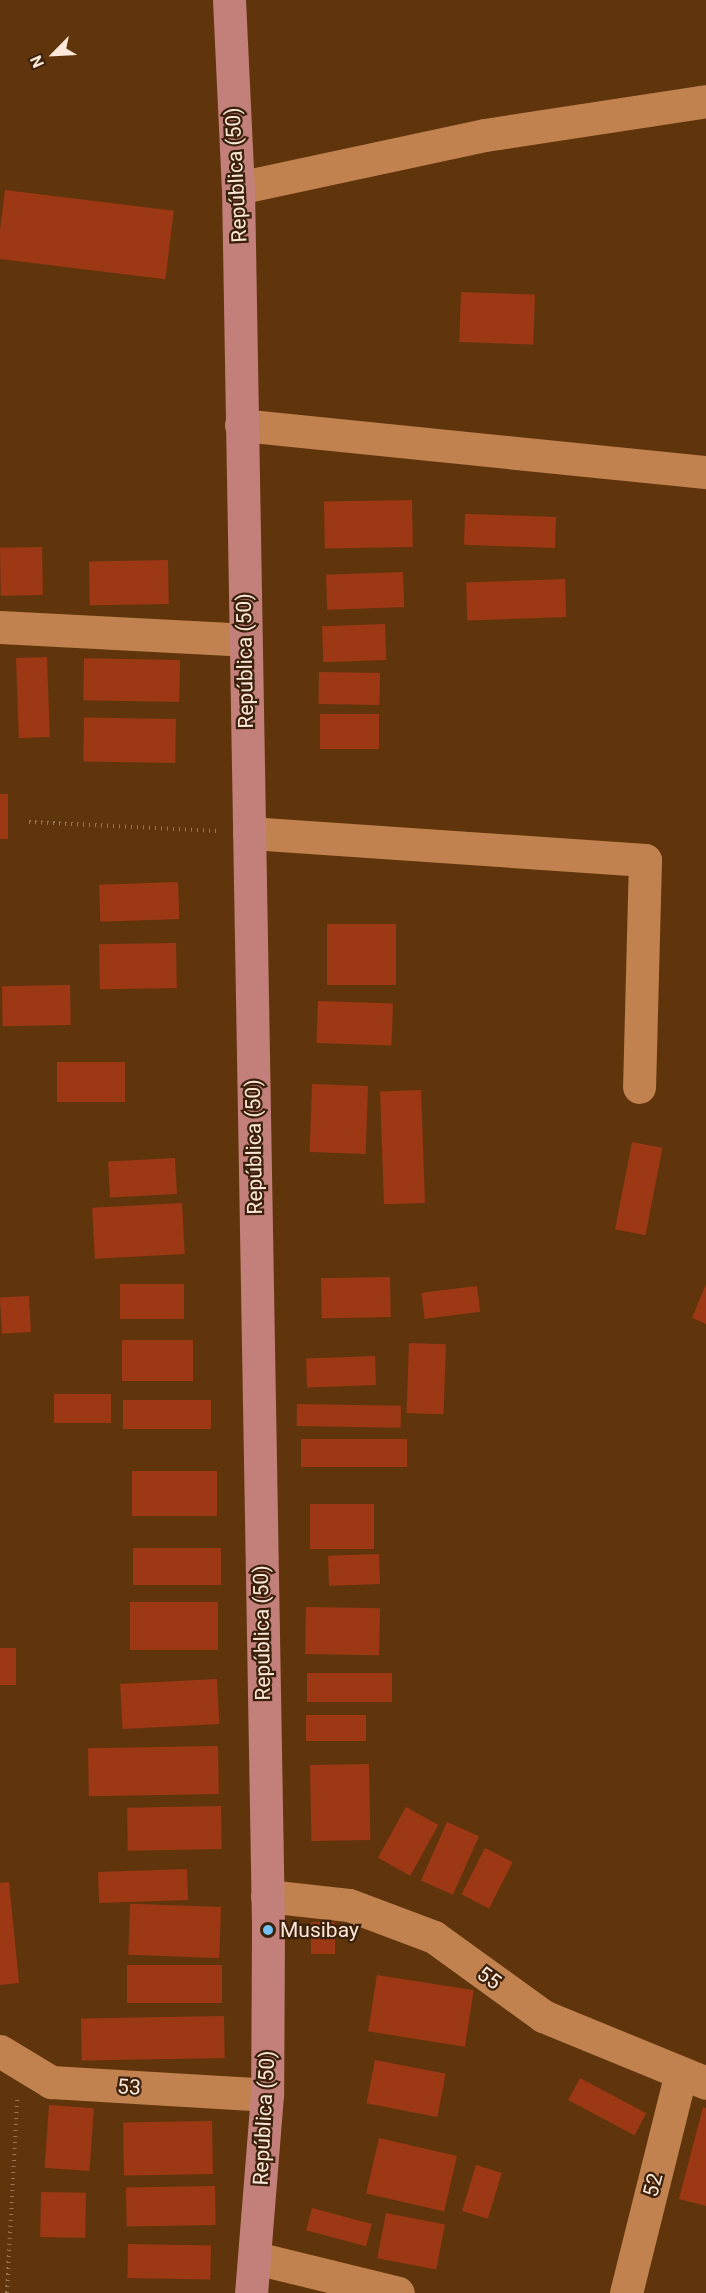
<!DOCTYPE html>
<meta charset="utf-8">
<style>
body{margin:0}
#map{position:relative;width:706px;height:2293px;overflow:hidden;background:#61350c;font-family:Roboto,sans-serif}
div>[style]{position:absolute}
.building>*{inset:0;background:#9d3815;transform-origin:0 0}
.path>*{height:4px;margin-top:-2px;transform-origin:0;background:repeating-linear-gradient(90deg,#987555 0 1.5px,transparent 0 6px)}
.minor>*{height:33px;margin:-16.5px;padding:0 16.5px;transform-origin:16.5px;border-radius:16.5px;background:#c18250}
.major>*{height:33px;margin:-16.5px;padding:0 16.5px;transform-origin:16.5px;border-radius:16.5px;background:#c37f79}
.dots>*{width:16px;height:16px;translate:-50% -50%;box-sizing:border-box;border:3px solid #3b210c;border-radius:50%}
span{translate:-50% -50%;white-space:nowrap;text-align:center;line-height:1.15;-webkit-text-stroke:4.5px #3b210c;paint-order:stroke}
.street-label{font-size:21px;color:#fde8d9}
.poi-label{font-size:21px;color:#fde8d9}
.left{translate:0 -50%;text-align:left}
.north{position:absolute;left:24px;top:24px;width:60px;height:60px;-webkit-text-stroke:4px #3b210c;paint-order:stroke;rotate:246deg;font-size:16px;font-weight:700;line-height:24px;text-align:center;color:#fde8d9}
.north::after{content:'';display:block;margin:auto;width:21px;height:27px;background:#fde8d9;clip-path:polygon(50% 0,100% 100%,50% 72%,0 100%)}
</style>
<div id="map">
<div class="building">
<i style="left:5px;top:190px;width:170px;height:69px;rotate:7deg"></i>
<i style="left:461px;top:292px;width:74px;height:50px;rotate:2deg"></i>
<i style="left:412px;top:500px;width:47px;height:88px;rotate:89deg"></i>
<i style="left:556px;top:517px;width:31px;height:91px;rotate:92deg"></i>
<i style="left:42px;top:547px;width:48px;height:42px;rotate:89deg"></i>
<i style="left:168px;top:560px;width:44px;height:79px;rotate:89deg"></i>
<i style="left:403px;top:572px;width:35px;height:77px;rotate:88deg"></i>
<i style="left:565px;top:579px;width:38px;height:99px;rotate:88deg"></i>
<i style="left:385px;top:624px;width:36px;height:63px;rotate:88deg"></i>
<i style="left:47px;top:657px;width:80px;height:31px;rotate:88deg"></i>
<i style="left:180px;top:660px;width:42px;height:96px;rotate:91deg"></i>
<i style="left:319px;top:672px;width:61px;height:32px;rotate:1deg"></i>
<i style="left:320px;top:714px;width:59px;height:35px"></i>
<i style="left:176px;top:719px;width:44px;height:92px;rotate:91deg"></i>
<i style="left:0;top:794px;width:8px;height:45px"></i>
<i style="left:178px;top:882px;width:37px;height:79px;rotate:88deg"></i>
<i style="left:327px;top:924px;width:69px;height:61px"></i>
<i style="left:176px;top:943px;width:45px;height:77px;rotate:89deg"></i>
<i style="left:70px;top:985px;width:40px;height:68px;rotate:89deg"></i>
<i style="left:318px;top:1001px;width:75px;height:42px;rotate:2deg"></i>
<i style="left:125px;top:1062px;width:40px;height:68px;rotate:90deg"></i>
<i style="left:312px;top:1084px;width:56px;height:68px;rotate:2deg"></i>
<i style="left:421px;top:1090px;width:113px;height:41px;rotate:88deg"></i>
<i style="left:632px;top:1142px;width:31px;height:89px;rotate:11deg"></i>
<i style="left:175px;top:1158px;width:36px;height:67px;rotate:87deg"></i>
<i style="left:182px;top:1203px;width:51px;height:90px;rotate:87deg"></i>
<i style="left:390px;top:1277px;width:40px;height:69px;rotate:89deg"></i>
<i style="left:184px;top:1284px;width:35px;height:64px;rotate:90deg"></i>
<i style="clip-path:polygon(706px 1284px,706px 1324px,692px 1318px)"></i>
<i style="left:477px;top:1286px;width:26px;height:56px;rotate:83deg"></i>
<i style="left:29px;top:1296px;width:36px;height:29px;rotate:87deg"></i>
<i style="left:122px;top:1340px;width:71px;height:41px"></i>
<i style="left:409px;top:1343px;width:37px;height:70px;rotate:2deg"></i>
<i style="left:375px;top:1356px;width:29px;height:69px;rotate:88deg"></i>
<i style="left:54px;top:1394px;width:57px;height:29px"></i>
<i style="left:211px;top:1400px;width:29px;height:88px;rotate:90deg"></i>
<i style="left:297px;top:1404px;width:104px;height:22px;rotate:1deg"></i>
<i style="left:301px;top:1439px;width:106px;height:28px"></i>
<i style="left:132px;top:1471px;width:85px;height:45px"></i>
<i style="left:374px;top:1504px;width:45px;height:64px;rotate:90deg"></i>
<i style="left:221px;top:1548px;width:37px;height:88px;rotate:90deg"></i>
<i style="left:379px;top:1554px;width:30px;height:51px;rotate:88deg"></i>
<i style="left:130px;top:1602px;width:88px;height:48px"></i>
<i style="left:306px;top:1607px;width:74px;height:47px;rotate:1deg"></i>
<i style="left:0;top:1648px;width:16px;height:37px"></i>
<i style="left:392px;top:1673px;width:29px;height:85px;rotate:90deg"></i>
<i style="left:217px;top:1679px;width:45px;height:97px;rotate:87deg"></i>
<i style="left:366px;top:1715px;width:26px;height:60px;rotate:90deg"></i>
<i style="left:218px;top:1746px;width:48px;height:130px;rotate:89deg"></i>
<i style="left:369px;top:1764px;width:76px;height:59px;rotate:89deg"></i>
<i style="left:221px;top:1806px;width:43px;height:94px;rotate:89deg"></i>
<i style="left:406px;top:1807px;width:37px;height:58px;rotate:29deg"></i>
<i style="left:447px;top:1822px;width:35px;height:64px;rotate:24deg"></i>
<i style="left:485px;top:1848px;width:31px;height:52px;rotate:27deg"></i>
<i style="left:187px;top:1869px;width:31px;height:89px;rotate:88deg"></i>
<i style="clip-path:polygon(9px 1882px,19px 1983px,0 1985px,0 1883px)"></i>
<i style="left:221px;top:1907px;width:51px;height:91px;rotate:92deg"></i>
<i style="left:311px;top:1922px;width:24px;height:32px"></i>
<i style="left:222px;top:1965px;width:38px;height:95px;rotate:90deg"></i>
<i style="left:377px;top:1975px;width:98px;height:57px;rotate:9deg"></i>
<i style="left:224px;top:2016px;width:42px;height:143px;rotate:89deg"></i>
<i style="left:375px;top:2060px;width:72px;height:44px;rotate:11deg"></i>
<i style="left:580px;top:2078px;width:75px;height:25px;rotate:28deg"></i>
<i style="left:49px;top:2105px;width:45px;height:63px;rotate:4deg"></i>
<i style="clip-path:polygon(703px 2107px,706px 2108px,706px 2206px,679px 2199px)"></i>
<i style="left:212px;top:2121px;width:53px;height:89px;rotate:89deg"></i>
<i style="left:379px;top:2138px;width:80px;height:57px;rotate:13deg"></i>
<i style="left:476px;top:2165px;width:27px;height:48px;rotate:17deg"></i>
<i style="left:215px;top:2186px;width:39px;height:89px;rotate:89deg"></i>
<i style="left:41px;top:2192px;width:45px;height:45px;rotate:1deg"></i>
<i style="left:312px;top:2208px;width:62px;height:23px;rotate:15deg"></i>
<i style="left:386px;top:2213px;width:60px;height:46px;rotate:11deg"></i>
<i style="left:128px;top:2244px;width:83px;height:34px;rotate:1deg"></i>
</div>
<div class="path">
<i style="left:29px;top:822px;width:189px;rotate:2.7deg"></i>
<i style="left:7px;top:2293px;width:194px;rotate:-87deg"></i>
</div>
<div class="minor">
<i style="left:238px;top:188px;width:253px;rotate:-12.1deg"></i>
<i style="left:485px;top:135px;width:224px;rotate:-8.7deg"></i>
<i style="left:241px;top:425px;width:467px;rotate:5.8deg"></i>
<i style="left:0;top:627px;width:245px;rotate:3deg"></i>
<i style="left:249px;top:833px;width:397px;rotate:3.9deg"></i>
<i style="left:645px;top:860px;width:227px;rotate:91.5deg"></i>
<i style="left:267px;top:1896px;width:82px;rotate:6.3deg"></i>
<i style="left:349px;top:1905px;width:91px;rotate:20.6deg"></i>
<i style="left:434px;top:1937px;width:135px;rotate:35.9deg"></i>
<i style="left:543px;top:2016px;width:176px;rotate:22.3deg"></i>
<i style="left:0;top:2051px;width:60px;rotate:31.3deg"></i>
<i style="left:51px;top:2082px;width:216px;rotate:3.4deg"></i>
<i style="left:256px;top:2258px;width:146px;rotate:13.8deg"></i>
<i style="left:626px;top:2293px;width:223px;rotate:-76deg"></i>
</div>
<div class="major">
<i style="left:229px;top:0;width:188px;rotate:87.3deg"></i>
<i style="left:238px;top:188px;width:1742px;rotate:89.01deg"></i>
<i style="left:268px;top:1930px;width:165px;rotate:90.3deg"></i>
<i style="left:267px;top:2095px;width:199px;rotate:94.6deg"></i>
</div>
<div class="dots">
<i style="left:268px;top:1930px;background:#71c1f5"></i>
</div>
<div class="street-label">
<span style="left:236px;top:175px;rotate:-93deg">República (50)</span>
<span style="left:245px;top:661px;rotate:-91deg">República (50)</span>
<span style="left:254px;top:1147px;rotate:-91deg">República (50)</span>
<span style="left:262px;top:1633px;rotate:-91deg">República (50)</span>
<span style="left:489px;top:1978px;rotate:36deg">55</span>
<span style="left:129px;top:2087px;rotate:3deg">53</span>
<span style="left:264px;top:2118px;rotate:-87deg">República (50)</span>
<span style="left:653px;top:2185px;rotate:-76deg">52</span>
</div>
<div class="poi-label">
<span class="left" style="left:280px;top:1930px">Musibay</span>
</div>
<div class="north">N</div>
</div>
